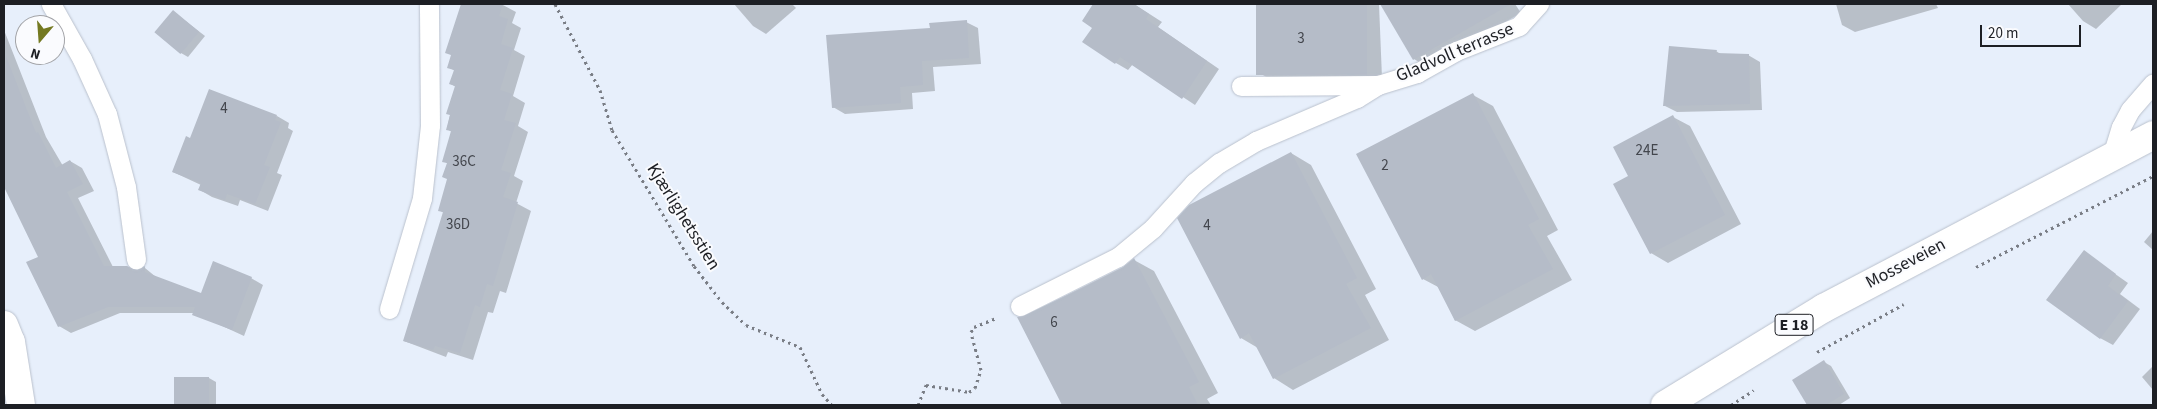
<!DOCTYPE html>
<meta charset="utf-8">
<style>
body{margin:0}
#map{position:relative;width:2157px;height:409px;overflow:hidden;background:#e7effb;font-family:"Source Sans 3",sans-serif}
div>[style]{position:absolute}
.shadow>*{inset:0;background:#0003}
.building>*{inset:0;background:#b5bcc8;transform-origin:0 0}
.path>*{height:3px;margin-top:-1.5px;transform-origin:0;background:repeating-linear-gradient(90deg,#797d85 0 2.5px,transparent 0 6.5px)}
.roads{filter:drop-shadow(0 0 1px #bac1cd) drop-shadow(0 0 1px #bac1cd)}
.lane>*{height:19px;margin:-9.5px;padding:0 9.5px;transform-origin:9.5px;border-radius:9.5px;background:#fff}
.street>*{height:28px;margin:-14px;padding:0 14px;transform-origin:14px;border-radius:14px;background:#fff}
.highway>*{height:28px;margin:-14px;padding:0 14px;transform-origin:14px;border-radius:14px;background:#fff}
span{translate:-50% -50%;white-space:nowrap;text-align:center;line-height:1.15;-webkit-text-stroke:4px #fafbfe;paint-order:stroke}
.number-label{font-size:15px;color:#43464d}
.number-label span{-webkit-text-stroke-width:0}
.shield-label span{padding:1px 4px;background:#fafbfe;border:1px solid;border-radius:4px;-webkit-text-stroke-width:0}
.shield-label{font-size:16px;color:#1d1f24;font-weight:700}
.street-label{font-size:18px;color:#1d1f24}
.frame{position:absolute;inset:0;border:5px solid #1d1f24;pointer-events:none}
.north{position:absolute;left:15px;top:15px;width:50px;height:50px;box-sizing:border-box;background:#fafbfe;border:1px solid #a2a3a7;border-radius:50%;rotate:198deg;font-size:14px;font-weight:700;line-height:20px;text-align:center;color:#1d1f24}
.north::after{content:'';display:block;margin:auto;width:18px;height:22px;background:#747921;clip-path:polygon(50% 0,100% 100%,50% 72%,0 100%)}
.scale{position:absolute;left:1980px;top:25px;width:101px;height:22px;box-sizing:border-box;border:2px solid #1d1f24;border-top:0;padding-left:6px;font-size:15px;line-height:18px;white-space:nowrap;color:#1d1f24;-webkit-text-stroke:4px #fafbfe;paint-order:stroke}
</style>
<div id="map">
<div class="shadow">
<i style="clip-path:polygon(462px 4px,501px 4px,516px 12px,512px 23px,521px 28px,514px 50px,525px 56px,513px 96px,525px 103px,518px 126px,528px 132px,514px 176px,523px 181px,516px 203px,531px 211px,506px 293px,500px 291px,493px 313px,488px 312px,473px 360px,448px 352px,446px 357px,404px 341px,444px 213px,439px 210px,449px 179px,448px 164px,444px 161px,452px 132px,447px 129px,456px 87px,451px 84px,455px 71px,449px 67px,452px 55px,446px 52px)"></i>
<i style="clip-path:polygon(734px 4px,792px 4px,796px 8px,766px 34px,753px 26px)"></i>
<i style="clip-path:polygon(1095px 4px,1109px 7px,1110px 4px,1134px 4px,1162px 22px,1158px 27px,1219px 69px,1195px 105px,1133px 64px,1128px 70px,1116px 63px,1094px 27px,1083px 21px)"></i>
<i style="clip-path:polygon(1258px 4px,1379px 4px,1382px 78px,1274px 81px,1261px 74px)"></i>
<i style="clip-path:polygon(1381px 4px,1515px 4px,1521px 13px,1427px 67px,1414px 59px)"></i>
<i style="clip-path:polygon(1836px 4px,1936px 4px,1938px 8px,1855px 32px,1842px 25px)"></i>
<i style="clip-path:polygon(2068px 4px,2122px 4px,2096px 29px,2083px 21px)"></i>
<i style="clip-path:polygon(174px 12px,205px 36px,188px 57px,181px 53px)"></i>
<i style="clip-path:polygon(966px 22px,978px 28px,981px 64px,933px 67px,935px 91px,912px 93px,913px 109px,845px 114px,833px 107px,932px 29px)"></i>
<i style="clip-path:polygon(4px 30px,46px 137px,63px 166px,70px 161px,82px 168px,94px 191px,78px 198px,113px 267px,137px 272px,145px 268px,156px 277px,201px 294px,251px 278px,263px 285px,244px 336px,194px 313px,120px 313px,71px 333px,59px 326px,40px 257px,4px 184px)"></i>
<i style="clip-path:polygon(1716px 51px,1722px 55px,1748px 55px,1760px 62px,1762px 110px,1677px 112px,1665px 106px)"></i>
<i style="clip-path:polygon(1473px 95px,1493px 106px,1558px 230px,1547px 236px,1572px 280px,1475px 331px,1455px 320px,1440px 288px,1423px 279px)"></i>
<i style="clip-path:polygon(277px 116px,289px 123px,288px 128px,293px 131px,277px 173px,282px 175px,268px 211px,240px 200px,238px 206px,212px 197px,200px 190px,201px 185px,173px 172px,191px 139px)"></i>
<i style="clip-path:polygon(1673px 117px,1690px 126px,1741px 224px,1668px 263px,1651px 253px,1615px 185px,1630px 177px)"></i>
<i style="clip-path:polygon(1291px 153px,1311px 165px,1376px 289px,1365px 295px,1389px 340px,1293px 390px,1274px 378px,1258px 348px,1241px 338px)"></i>
<i style="clip-path:polygon(2153px 231px,2153px 250px,2144px 242px)"></i>
<i style="clip-path:polygon(2084px 252px,2128px 283px,2120px 294px,2140px 309px,2113px 345px,2100px 338px)"></i>
<i style="clip-path:polygon(1134px 260px,1154px 271px,1218px 393px,1207px 399px,1211px 405px,1064px 405px,1019px 318px,1124px 268px)"></i>
<i style="clip-path:polygon(1824px 362px,1831px 366px,1850px 398px,1839px 405px,1808px 405px,1793px 380px)"></i>
<i style="clip-path:polygon(2153px 366px,2153px 390px,2142px 377px)"></i>
<i style="clip-path:polygon(176px 378px,209px 378px,216px 382px,216px 405px,176px 405px)"></i>
</div>
<div class="building">
<i style="clip-path:polygon(461px 4px,503px 4px,499px 16px,508px 19px,501px 44px,513px 48px,500px 90px,512px 94px,504px 120px,516px 123px,501px 170px,511px 173px,503px 197px,518px 202px,493px 286px,487px 284px,480px 307px,475px 305px,460px 353px,435px 346px,433px 350px,403px 341px,443px 212px,438px 211px,447px 179px,442px 177px,447px 163px,442px 162px,451px 131px,446px 130px,450px 115px,446px 114px,455px 86px,449px 84px,454px 70px,447px 68px,451px 55px,445px 53px)"></i>
<i style="clip-path:polygon(1093px 4px,1134px 4px,1149px 14px,1146px 19px,1207px 61px,1182px 99px,1120px 57px,1115px 64px,1082px 42px,1092px 28px,1082px 21px)"></i>
<i style="left:1256px;top:4px;width:111px;height:71px"></i>
<i style="clip-path:polygon(1380px 4px,1511px 4px,1413px 60px)"></i>
<i style="left:173px;top:10px;width:34px;height:29px;rotate:40deg"></i>
<i style="clip-path:polygon(967px 20px,969px 58px,922px 61px,923px 85px,900px 87px,901px 103px,832px 108px,826px 35px,930px 28px,929px 23px)"></i>
<i style="clip-path:polygon(1669px 46px,1717px 50px,1716px 53px,1749px 54px,1750px 104px,1663px 106px)"></i>
<i style="clip-path:polygon(6px 56px,36px 133px,38px 132px,56px 168px,70px 160px,83px 184px,67px 192px,104px 266px,127px 266px,137px 270px,145px 266px,145px 272px,201px 293px,213px 261px,252px 277px,232px 330px,192px 315px,195px 307px,108px 307px,58px 327px,26px 262px,38px 257px,4px 187px)"></i>
<i style="clip-path:polygon(209px 89px,277px 115px,275px 120px,281px 122px,264px 165px,270px 167px,255px 204px,227px 194px,225px 200px,198px 190px,201px 183px,172px 172px,186px 136px,190px 138px)"></i>
<i style="clip-path:polygon(1473px 93px,1539px 219px,1528px 225px,1553px 269px,1455px 321px,1431px 274px,1422px 280px,1356px 154px)"></i>
<i style="clip-path:polygon(1673px 115px,1725px 215px,1650px 254px,1613px 184px,1628px 176px,1613px 147px)"></i>
<i style="clip-path:polygon(1291px 152px,1357px 278px,1346px 284px,1371px 328px,1273px 379px,1249px 333px,1240px 339px,1177px 218px,1189px 205px)"></i>
<i style="clip-path:polygon(2084px 250px,2116px 274px,2108px 286px,2128px 301px,2100px 339px,2046px 300px)"></i>
<i style="clip-path:polygon(1134px 258px,1199px 382px,1189px 387px,1198px 405px,1062px 405px,1017px 317px,1025px 316px,1123px 267px)"></i>
<i style="clip-path:polygon(1824px 360px,1844px 394px,1826px 405px,1807px 405px,1792px 380px)"></i>
<i style="left:174px;top:377px;width:35px;height:28px"></i>
</div>
<div class="path">
<i style="left:555px;top:4px;width:97px;rotate:62.4deg"></i>
<i style="left:600px;top:90px;width:42px;rotate:73.3deg"></i>
<i style="left:612px;top:130px;width:159px;rotate:58.9deg"></i>
<i style="left:694px;top:266px;width:46px;rotate:52.1deg"></i>
<i style="left:722px;top:302px;width:33px;rotate:44deg"></i>
<i style="left:746px;top:325px;width:58px;rotate:22.2deg"></i>
<i style="left:800px;top:347px;width:52px;rotate:64.9deg"></i>
<i style="left:822px;top:394px;width:15px;rotate:48deg"></i>
<i style="left:1976px;top:267px;width:199px;rotate:-27.2deg"></i>
<i style="left:1817px;top:352px;width:99px;rotate:-28.9deg"></i>
<i style="left:918px;top:405px;width:22px;rotate:-68deg"></i>
<i style="left:926px;top:385px;width:44px;rotate:9.2deg"></i>
<i style="left:969px;top:392px;width:7px;rotate:-34deg"></i>
<i style="left:975px;top:388px;width:19px;rotate:-72deg"></i>
<i style="left:981px;top:370px;width:39px;rotate:-105deg"></i>
<i style="left:971px;top:332px;width:6px;rotate:-59deg"></i>
<i style="left:974px;top:327px;width:24px;rotate:-22deg"></i>
<i style="left:1731px;top:405px;width:27px;rotate:-33deg"></i>
</div>
<div class="roads">
<div class="lane">
<i style="left:51px;top:4px;width:63px;rotate:60.6deg"></i>
<i style="left:82px;top:59px;width:60px;rotate:65.6deg"></i>
<i style="left:107px;top:114px;width:75px;rotate:75.4deg"></i>
<i style="left:126px;top:187px;width:73px;rotate:82.1deg"></i>
<i style="left:1241px;top:86px;width:137px;rotate:-0.4deg"></i>
<i style="left:1378px;top:85px;width:41px;rotate:-17.1deg"></i>
<i style="left:1417px;top:73px;width:45px;rotate:-29.4deg"></i>
<i style="left:1456px;top:51px;width:68px;rotate:-21.6deg"></i>
<i style="left:1519px;top:26px;width:30px;rotate:-48deg"></i>
<i style="left:2112px;top:156px;width:30px;rotate:-73deg"></i>
<i style="left:2121px;top:127px;width:19px;rotate:-62deg"></i>
<i style="left:2130px;top:110px;width:35px;rotate:-49deg"></i>
<i style="left:1020px;top:306px;width:110px;rotate:-26.6deg"></i>
<i style="left:1118px;top:257px;width:45px;rotate:-39.6deg"></i>
<i style="left:1153px;top:228px;width:61px;rotate:-47.7deg"></i>
<i style="left:1194px;top:183px;width:32px;rotate:-39deg"></i>
<i style="left:1219px;top:163px;width:43px;rotate:-30.7deg"></i>
<i style="left:1256px;top:141px;width:110px;rotate:-23.1deg"></i>
<i style="left:1357px;top:98px;width:25px;rotate:-32deg"></i>
<i style="left:389px;top:309px;width:116px;rotate:-73.4deg"></i>
<i style="left:422px;top:198px;width:73px;rotate:-83.7deg"></i>
<i style="left:430px;top:125px;width:121px;rotate:-90.5deg"></i>
</div>
<div class="street">
<i style="left:4px;top:325px;width:18px;rotate:68deg"></i>
<i style="left:11px;top:342px;width:64px;rotate:81deg"></i>
</div>
<div class="highway">
<i style="left:1665px;top:405px;width:186px;rotate:-31.4deg"></i>
<i style="left:1824px;top:308px;width:372px;rotate:-27.7deg"></i>
</div>
</div>
<div class="number-label">
<span style="left:1301px;top:39px">3</span>
<span style="left:224px;top:109px">4</span>
<span style="left:1647px;top:151px">24E</span>
<span style="left:464px;top:162px">36C</span>
<span style="left:1385px;top:166px">2</span>
<span style="left:458px;top:225px">36D</span>
<span style="left:1207px;top:226px">4</span>
<span style="left:1054px;top:323px">6</span>
</div>
<div class="shield-label">
<span style="left:1794px;top:325px">E 18</span>
</div>
<div class="street-label">
<span style="left:1455px;top:53px;rotate:-23deg">Gladvoll terrasse</span>
<span style="left:683px;top:217px;rotate:58deg">Kjærlighetsstien</span>
<span style="left:1906px;top:264px;rotate:-28deg">Mosseveien</span>
</div>
<div class="frame"></div>
<div class="north">N</div>
<div class="scale">20 m</div>
</div>
